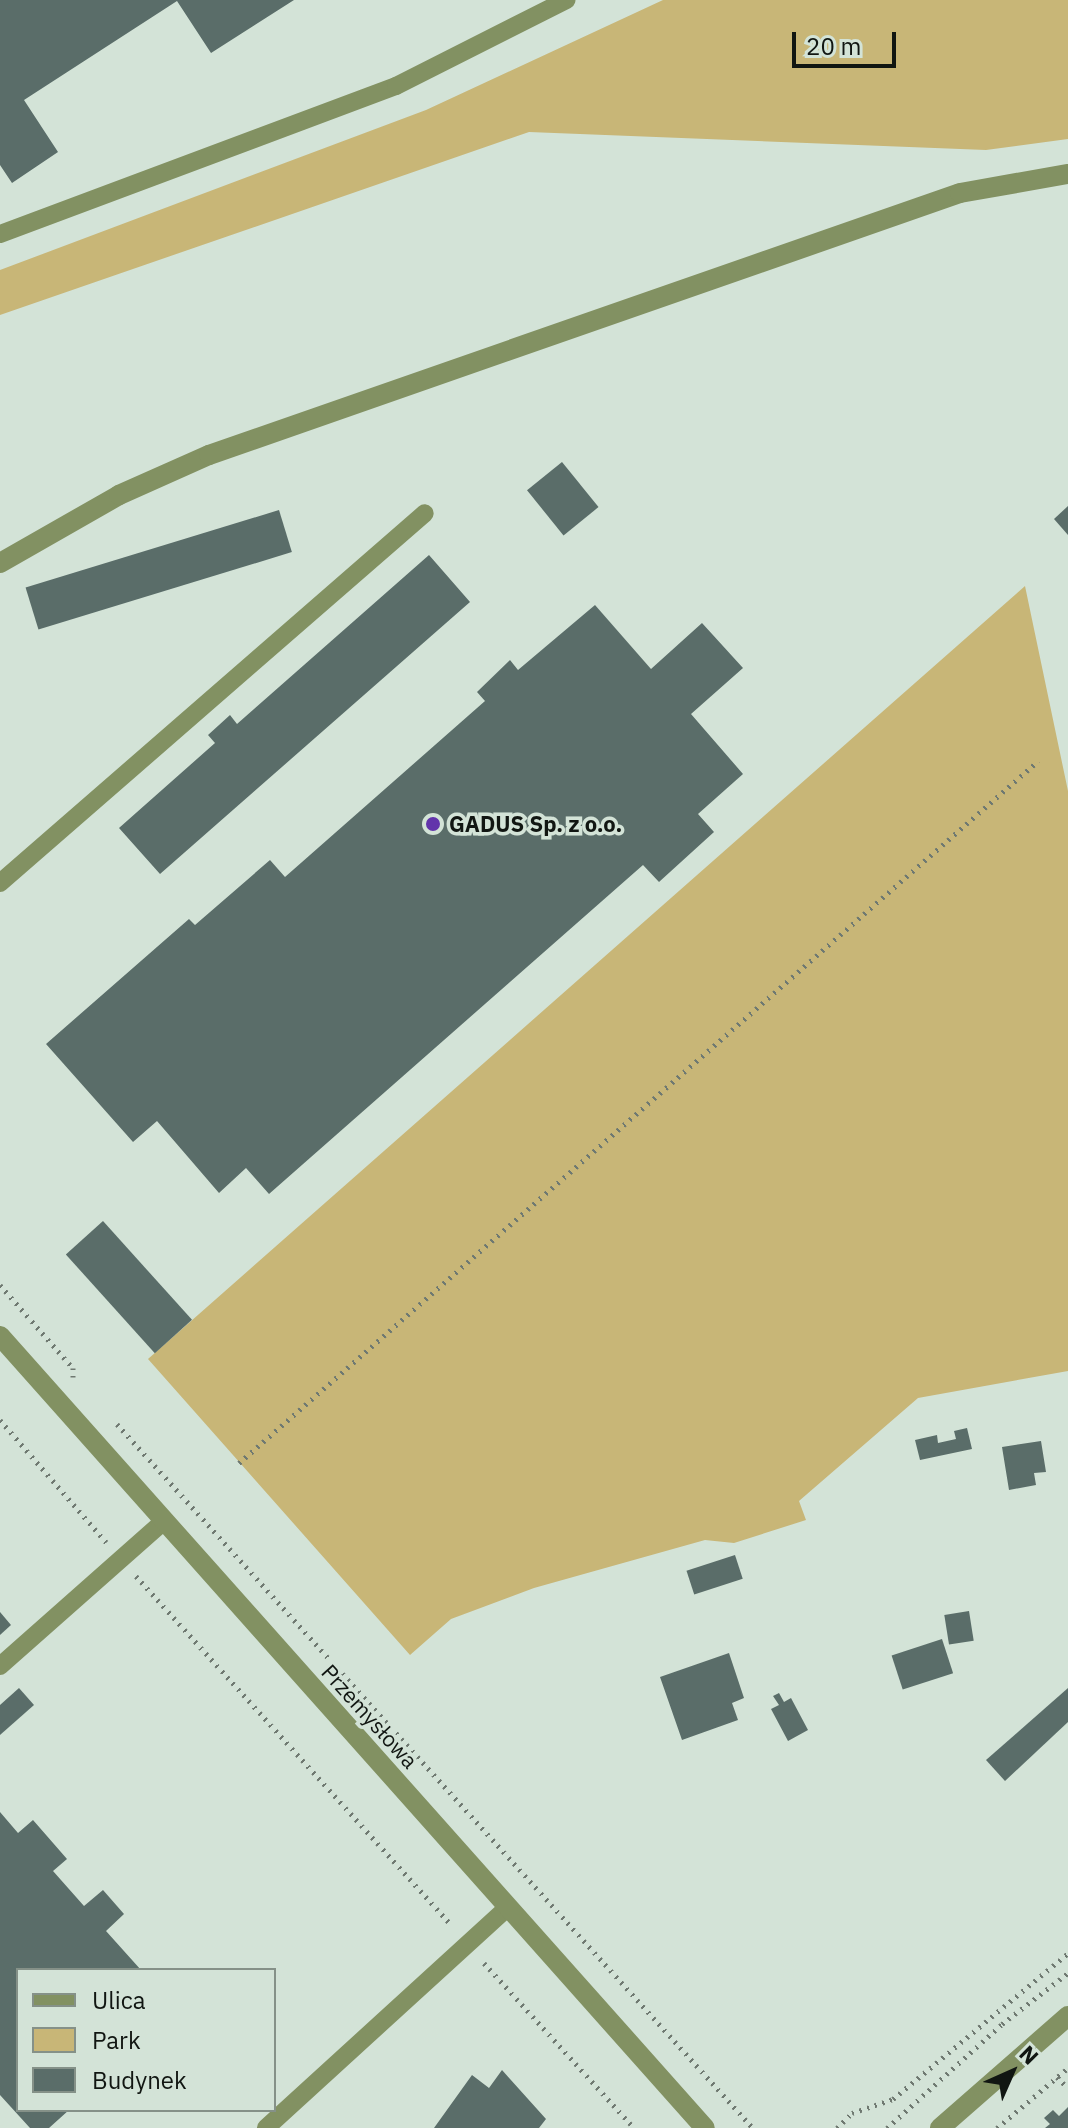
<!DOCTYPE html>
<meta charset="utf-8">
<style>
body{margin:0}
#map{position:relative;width:1068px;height:2128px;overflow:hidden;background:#d3e3d7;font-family:"IBM Plex Sans",sans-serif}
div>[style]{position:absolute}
.green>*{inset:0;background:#c8b677}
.building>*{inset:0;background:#5a6d69;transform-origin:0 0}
.path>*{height:5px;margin-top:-2.5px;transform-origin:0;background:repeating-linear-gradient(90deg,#6f7971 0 2px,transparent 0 8px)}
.service>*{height:18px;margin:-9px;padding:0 9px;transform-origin:9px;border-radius:9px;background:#829162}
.minor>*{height:20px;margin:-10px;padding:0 10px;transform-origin:10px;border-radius:10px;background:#829162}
.tertiary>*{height:20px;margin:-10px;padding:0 10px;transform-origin:10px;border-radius:10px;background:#829162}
.dots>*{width:22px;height:22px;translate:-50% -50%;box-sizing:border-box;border:4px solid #d3e3d7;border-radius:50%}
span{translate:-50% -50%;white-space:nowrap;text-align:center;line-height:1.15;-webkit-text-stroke:7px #d3e3d7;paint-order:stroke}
.poi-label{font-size:22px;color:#111612;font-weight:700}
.left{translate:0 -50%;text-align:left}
.street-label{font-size:22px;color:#111612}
.legend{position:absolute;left:16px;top:1968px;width:260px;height:144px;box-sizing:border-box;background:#d3e3d7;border:2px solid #859188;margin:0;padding:10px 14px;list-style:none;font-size:24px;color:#111612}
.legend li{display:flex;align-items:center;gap:16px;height:40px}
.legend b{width:40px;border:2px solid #859188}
.north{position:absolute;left:972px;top:2032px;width:80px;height:80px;-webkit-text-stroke:6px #d3e3d7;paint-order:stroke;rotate:45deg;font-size:22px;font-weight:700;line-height:32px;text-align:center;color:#111612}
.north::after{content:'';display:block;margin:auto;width:28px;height:36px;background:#111612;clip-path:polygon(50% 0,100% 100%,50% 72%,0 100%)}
.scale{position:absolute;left:792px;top:32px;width:104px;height:36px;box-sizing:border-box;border:4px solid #111612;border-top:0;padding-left:10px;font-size:24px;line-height:28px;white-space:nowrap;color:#111612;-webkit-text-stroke:6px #d3e3d7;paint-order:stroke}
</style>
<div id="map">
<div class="green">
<i style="clip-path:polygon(663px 0,1068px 0,1068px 139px,986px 150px,529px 132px,0 315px,0 270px,426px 110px)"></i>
<i style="clip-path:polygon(1025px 586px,1068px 791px,1068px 1371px,918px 1398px,799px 1501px,806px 1520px,734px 1543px,705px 1540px,534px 1588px,451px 1619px,410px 1655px,148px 1359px)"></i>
</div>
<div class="building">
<i style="clip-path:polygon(0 0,294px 0,211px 53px,177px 1px,24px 100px,58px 152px,12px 183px,0 165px)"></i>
<i style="left:562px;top:462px;width:58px;height:45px;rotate:51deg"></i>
<i style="clip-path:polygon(1068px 506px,1068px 535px,1054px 519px)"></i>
<i style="left:279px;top:510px;width:44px;height:265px;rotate:73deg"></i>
<i style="clip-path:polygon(429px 555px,470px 602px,160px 874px,119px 828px,215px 743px,208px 735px,230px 715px,237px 724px)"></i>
<i style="clip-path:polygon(595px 605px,651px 669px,702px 623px,743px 668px,691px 714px,743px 774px,698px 814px,714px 832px,659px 882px,643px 865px,269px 1194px,246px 1168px,219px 1193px,157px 1121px,133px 1142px,46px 1044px,189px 919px,195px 925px,270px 860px,285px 877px,485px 701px,477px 692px,510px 660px,518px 670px)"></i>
<i style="left:103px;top:1221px;width:133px;height:50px;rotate:48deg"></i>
<i style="clip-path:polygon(967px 1428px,972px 1449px,920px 1460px,915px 1440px,937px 1435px,938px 1443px,956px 1439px,954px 1431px)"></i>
<i style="clip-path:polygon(1041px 1441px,1046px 1472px,1034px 1473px,1036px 1485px,1009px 1490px,1002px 1447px)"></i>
<i style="left:735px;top:1555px;width:25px;height:51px;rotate:72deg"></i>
<i style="left:969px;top:1611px;width:30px;height:25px;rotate:81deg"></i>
<i style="clip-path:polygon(0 1612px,11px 1625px,0 1635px)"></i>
<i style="left:942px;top:1639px;width:36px;height:53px;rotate:72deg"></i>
<i style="clip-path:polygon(729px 1653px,744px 1698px,732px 1703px,738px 1720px,682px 1740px,660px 1677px)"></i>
<i style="clip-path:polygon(19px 1688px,34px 1705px,0 1735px,0 1705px)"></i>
<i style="clip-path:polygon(1068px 1688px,1068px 1722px,1005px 1781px,986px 1760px)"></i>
<i style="clip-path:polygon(779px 1693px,784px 1702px,791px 1698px,808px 1730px,788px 1741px,771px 1709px,779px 1705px,773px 1696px)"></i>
<i style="clip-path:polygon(0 1812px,18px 1833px,33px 1820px,67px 1859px,53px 1871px,84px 1906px,103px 1890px,124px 1914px,106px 1931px,141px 1970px,18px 1970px,18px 2110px,69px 2110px,49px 2128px,30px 2128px,0 2095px)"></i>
<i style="clip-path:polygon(502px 2070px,546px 2119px,539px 2128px,434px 2128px,472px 2075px,489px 2088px)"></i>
<i style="clip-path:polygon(1068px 2107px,1068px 2128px,1045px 2128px,1050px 2124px,1044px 2118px,1053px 2110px,1059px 2116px)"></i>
</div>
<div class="path">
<i style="left:0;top:1285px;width:111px;rotate:48.7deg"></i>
<i style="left:73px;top:1368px;width:9px;rotate:90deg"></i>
<i style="left:0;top:1420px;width:162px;rotate:49deg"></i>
<i style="left:117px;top:1424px;width:949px;rotate:47.91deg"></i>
<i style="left:239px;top:1463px;width:1064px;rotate:-41.3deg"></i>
<i style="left:136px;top:1576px;width:470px;rotate:47.9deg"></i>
<i style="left:484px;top:1963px;width:223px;rotate:47.7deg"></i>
<i style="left:1057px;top:2077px;width:16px;rotate:45deg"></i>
<i style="left:837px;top:2128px;width:21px;rotate:-45deg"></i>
<i style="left:852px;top:2113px;width:43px;rotate:-18.9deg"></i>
<i style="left:893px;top:2099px;width:228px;rotate:-39.8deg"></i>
<i style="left:887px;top:2128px;width:155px;rotate:-42.1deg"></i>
<i style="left:1002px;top:2024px;width:83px;rotate:-37.7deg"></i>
<i style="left:997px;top:2128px;width:93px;rotate:-40.2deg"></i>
</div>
<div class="service">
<i style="left:0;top:234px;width:423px;rotate:-20.5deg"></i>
<i style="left:396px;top:86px;width:191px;rotate:-26.8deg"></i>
<i style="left:0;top:883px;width:563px;rotate:-41.04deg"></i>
<i style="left:0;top:1666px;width:219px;rotate:-41.5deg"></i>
<i style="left:266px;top:2128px;width:328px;rotate:-42.4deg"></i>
</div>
<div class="minor">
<i style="left:0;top:563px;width:137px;rotate:-29.7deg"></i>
<i style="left:119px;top:495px;width:98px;rotate:-24deg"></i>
<i style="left:209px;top:455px;width:795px;rotate:-19.23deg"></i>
<i style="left:960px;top:193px;width:110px;rotate:-10deg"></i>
<i style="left:0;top:1336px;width:1060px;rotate:48.33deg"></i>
</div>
<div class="tertiary">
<i style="left:940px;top:2128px;width:170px;rotate:-41.2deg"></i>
</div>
<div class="dots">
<i style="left:433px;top:824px;background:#6234ab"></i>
</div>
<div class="poi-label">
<span class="left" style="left:449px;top:824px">GADUS Sp. z o.o.</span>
</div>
<div class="street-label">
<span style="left:370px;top:1716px;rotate:48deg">Przemysłowa</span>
</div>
<ul class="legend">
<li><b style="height:10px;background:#829162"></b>Ulica</li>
<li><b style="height:22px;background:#c8b677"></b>Park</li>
<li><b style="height:22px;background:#5a6d69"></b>Budynek</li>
</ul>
<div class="north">N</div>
<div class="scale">20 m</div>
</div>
